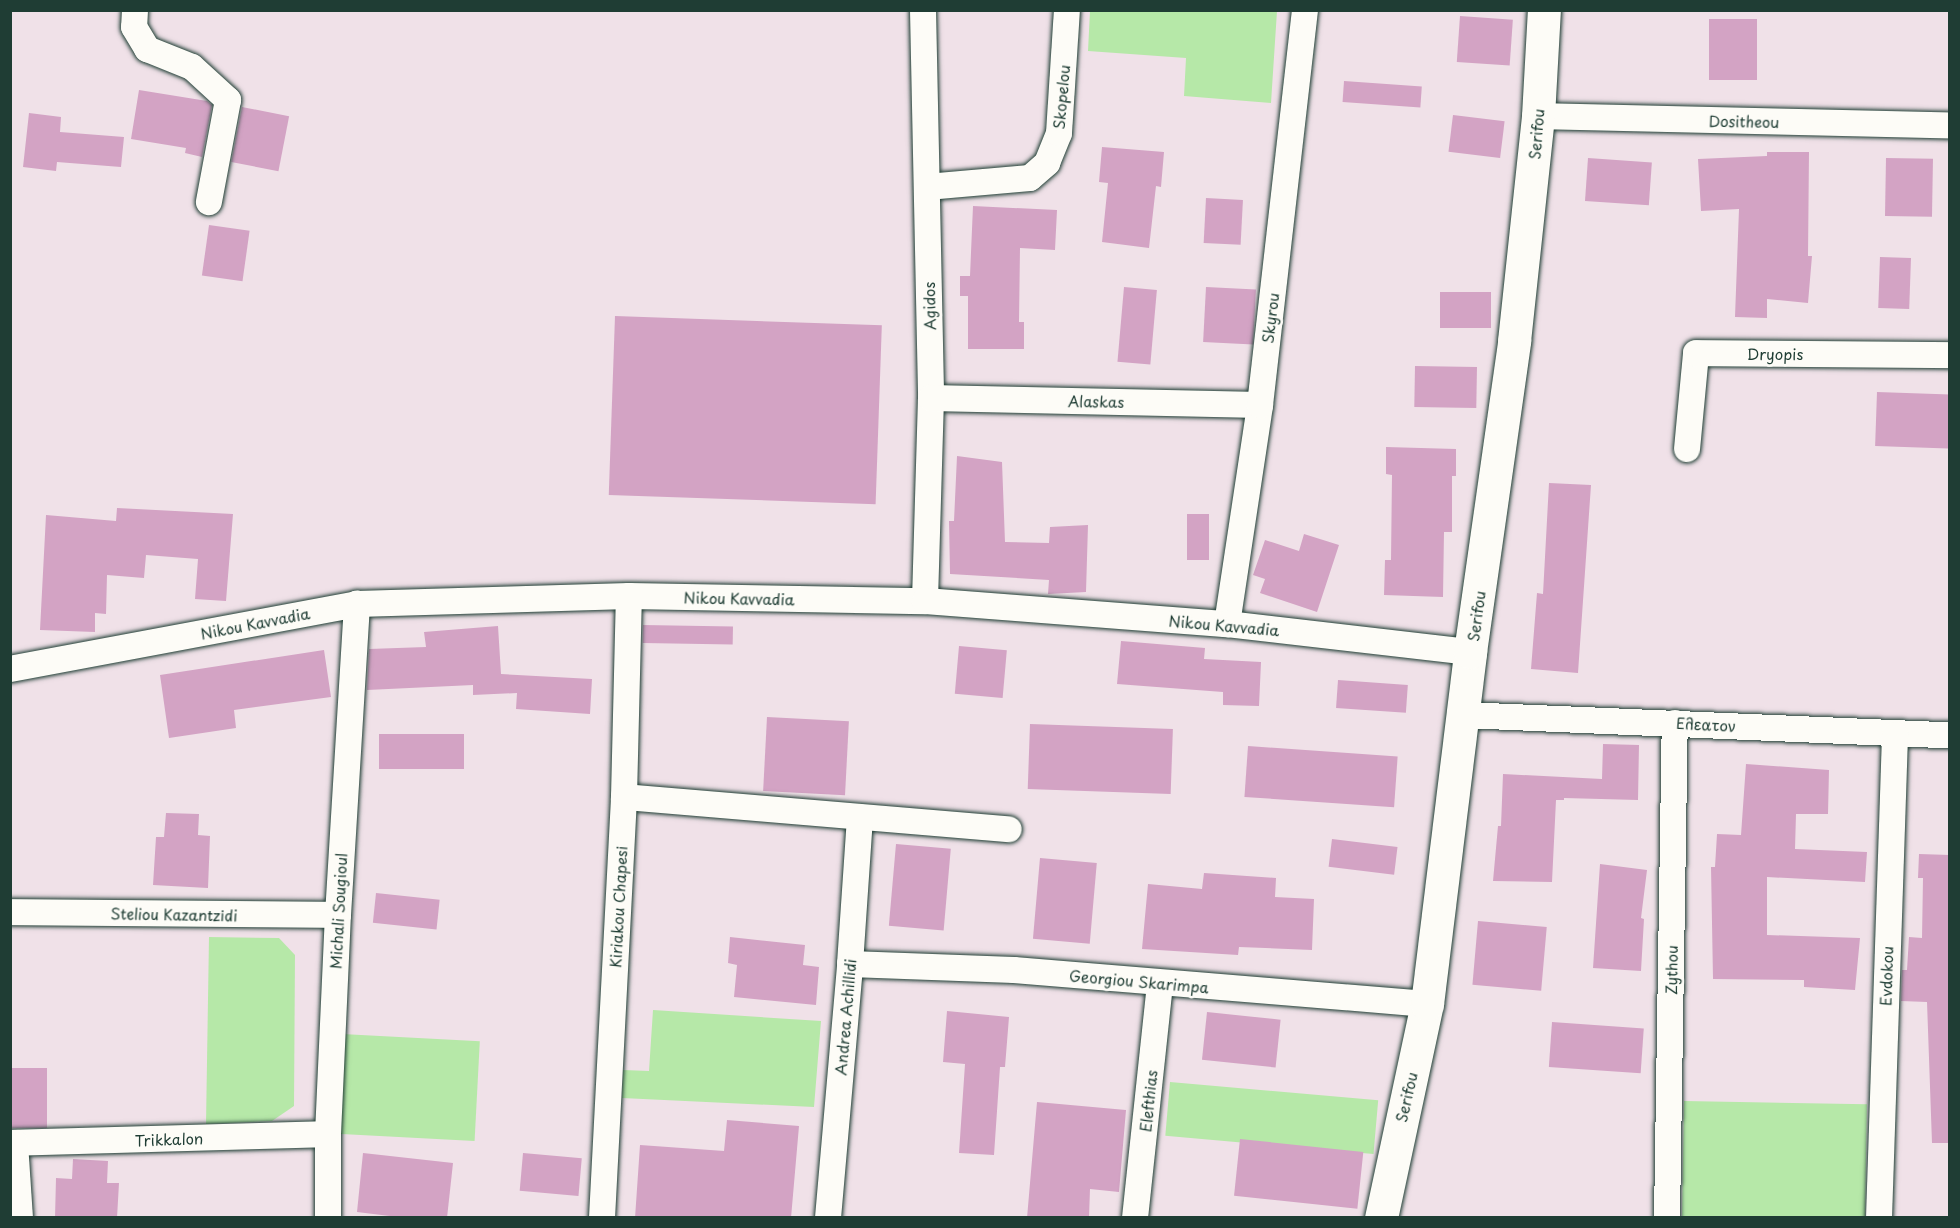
<!DOCTYPE html>
<meta charset="utf-8">
<style>
body{margin:0}
#map{position:relative;width:1960px;height:1228px;overflow:hidden;background:#f0e1e8;font-family:"Playpen Sans",sans-serif}
div>[style]{position:absolute}
.green>*{inset:0;background:#b6e8a8;transform-origin:0 0}
.building>*{inset:0;background:#d3a3c4;transform-origin:0 0}
.roads{filter:drop-shadow(0 0 2px #1f3d34) drop-shadow(0 0 2px #1f3d34)}
.street>*{height:26px;margin:-13px;padding:0 13px;transform-origin:13px;border-radius:13px;background:#fdfcf7}
.secondary>*{height:33px;margin:-16.5px;padding:0 16.5px;transform-origin:16.5px;border-radius:16.5px;background:#fdfcf7}
span{translate:-50% -50%;white-space:nowrap;text-align:center;line-height:1.15;-webkit-text-stroke:5px #fdfcf7;paint-order:stroke}
.street-label{font-size:15px;color:#1f3d34}
.frame{position:absolute;inset:0;border:12px solid #1f3d34;pointer-events:none}
</style>
<div id="map">
<div class="green">
<i style="clip-path:polygon(1090px 11px,1277px 11px,1271px 103px,1184px 96px,1186px 58px,1088px 51px)"></i>
<i style="clip-path:polygon(209px 937px,279px 938px,295px 955px,294px 1106px,272px 1121px,206px 1124px)"></i>
<i style="clip-path:polygon(653px 1010px,821px 1021px,814px 1107px,622px 1098px,623px 1070px,649px 1071px)"></i>
<i style="left:342px;top:1034px;width:138px;height:100px;rotate:3deg"></i>
<i style="left:1170px;top:1082px;width:209px;height:54px;rotate:5deg"></i>
<i style="left:1684px;top:1101px;width:183px;height:116px;rotate:1deg"></i>
</div>
<div class="building">
<i style="left:1460px;top:16px;width:53px;height:46px;rotate:4deg"></i>
<i style="left:1709px;top:19px;width:48px;height:61px"></i>
<i style="left:1344px;top:81px;width:78px;height:21px;rotate:4deg"></i>
<i style="clip-path:polygon(139px 90px,207px 101px,212px 105px,202px 157px,185px 153px,186px 148px,131px 139px)"></i>
<i style="left:242px;top:107px;width:48px;height:56px;rotate:11deg"></i>
<i style="clip-path:polygon(29px 113px,61px 117px,60px 132px,124px 137px,121px 167px,57px 162px,56px 171px,23px 167px)"></i>
<i style="left:1453px;top:115px;width:52px;height:37px;rotate:7deg"></i>
<i style="clip-path:polygon(1102px 147px,1164px 152px,1161px 187px,1156px 186px,1149px 248px,1102px 242px,1108px 183px,1099px 182px)"></i>
<i style="clip-path:polygon(1767px 152px,1809px 152px,1808px 256px,1812px 256px,1808px 303px,1767px 299px,1767px 318px,1735px 317px,1739px 209px,1701px 211px,1698px 159px,1767px 156px)"></i>
<i style="left:1588px;top:158px;width:64px;height:43px;rotate:4deg"></i>
<i style="left:1886px;top:158px;width:47px;height:58px;rotate:1deg"></i>
<i style="left:1206px;top:198px;width:37px;height:45px;rotate:3deg"></i>
<i style="clip-path:polygon(973px 206px,1057px 210px,1055px 250px,1020px 248px,1019px 322px,1024px 322px,1024px 349px,968px 349px,968px 296px,960px 296px,960px 276px,970px 276px)"></i>
<i style="left:209px;top:225px;width:41px;height:51px;rotate:8deg"></i>
<i style="left:1880px;top:257px;width:31px;height:51px;rotate:2deg"></i>
<i style="left:1124px;top:287px;width:33px;height:75px;rotate:5deg"></i>
<i style="left:1206px;top:287px;width:50px;height:55px;rotate:3deg"></i>
<i style="left:1440px;top:292px;width:51px;height:36px"></i>
<i style="left:615px;top:316px;width:267px;height:179px;rotate:2deg"></i>
<i style="left:1415px;top:366px;width:62px;height:41px;rotate:1deg"></i>
<i style="left:1877px;top:392px;width:73px;height:54px;rotate:2deg"></i>
<i style="clip-path:polygon(1386px 447px,1456px 449px,1456px 476px,1452px 476px,1452px 532px,1444px 532px,1443px 597px,1384px 595px,1385px 560px,1391px 560px,1392px 475px,1386px 474px)"></i>
<i style="clip-path:polygon(957px 456px,1002px 462px,1005px 542px,1049px 543px,1050px 527px,1088px 525px,1086px 592px,1048px 594px,1049px 580px,950px 574px,949px 521px,954px 521px)"></i>
<i style="clip-path:polygon(1549px 483px,1591px 485px,1578px 673px,1531px 669px,1537px 593px,1543px 594px)"></i>
<i style="clip-path:polygon(117px 508px,233px 514px,226px 601px,195px 599px,198px 559px,146px 555px,144px 578px,107px 575px,106px 614px,95px 613px,95px 632px,40px 630px,46px 515px,116px 521px)"></i>
<i style="left:1187px;top:514px;width:22px;height:46px"></i>
<i style="clip-path:polygon(1304px 534px,1339px 545px,1317px 612px,1260px 593px,1265px 579px,1253px 575px,1265px 540px,1299px 551px)"></i>
<i style="left:643px;top:625px;width:90px;height:18px;rotate:1deg"></i>
<i style="clip-path:polygon(498px 626px,501px 674px,592px 679px,590px 714px,516px 709px,517px 693px,473px 695px,473px 685px,367px 690px,369px 649px,426px 647px,424px 632px)"></i>
<i style="clip-path:polygon(1121px 641px,1205px 648px,1204px 659px,1261px 662px,1259px 706px,1223px 705px,1223px 692px,1117px 684px)"></i>
<i style="left:959px;top:646px;width:48px;height:48px;rotate:5deg"></i>
<i style="clip-path:polygon(324px 650px,331px 697px,234px 710px,236px 728px,169px 738px,160px 675px)"></i>
<i style="left:1338px;top:680px;width:70px;height:28px;rotate:4deg"></i>
<i style="left:767px;top:717px;width:82px;height:74px;rotate:3deg"></i>
<i style="left:1030px;top:724px;width:143px;height:65px;rotate:2deg"></i>
<i style="left:379px;top:734px;width:85px;height:35px"></i>
<i style="clip-path:polygon(1603px 744px,1639px 745px,1638px 800px,1564px 798px,1564px 800px,1556px 800px,1552px 882px,1493px 881px,1498px 826px,1501px 826px,1503px 774px,1602px 779px)"></i>
<i style="left:1248px;top:746px;width:150px;height:51px;rotate:4deg"></i>
<i style="clip-path:polygon(1746px 764px,1829px 770px,1828px 814px,1796px 814px,1795px 849px,1867px 852px,1865px 882px,1767px 877px,1767px 935px,1860px 938px,1855px 990px,1804px 987px,1804px 980px,1713px 979px,1711px 867px,1715px 867px,1717px 834px,1741px 835px)"></i>
<i style="clip-path:polygon(166px 813px,199px 814px,198px 835px,210px 836px,208px 888px,153px 885px,156px 837px,164px 837px)"></i>
<i style="left:1332px;top:839px;width:66px;height:28px;rotate:7deg"></i>
<i style="left:896px;top:844px;width:55px;height:82px;rotate:5deg"></i>
<i style="clip-path:polygon(1919px 854px,1950px 855px,1950px 1143px,1932px 1143px,1927px 1002px,1901px 1001px,1902px 970px,1907px 970px,1909px 937px,1922px 938px,1923px 878px,1918px 878px)"></i>
<i style="left:1040px;top:858px;width:57px;height:81px;rotate:5deg"></i>
<i style="clip-path:polygon(1600px 864px,1647px 870px,1641px 918px,1644px 919px,1641px 971px,1593px 968px)"></i>
<i style="clip-path:polygon(1204px 873px,1276px 878px,1275px 897px,1314px 899px,1312px 950px,1239px 947px,1238px 955px,1142px 949px,1148px 884px,1202px 889px)"></i>
<i style="left:376px;top:893px;width:64px;height:30px;rotate:6deg"></i>
<i style="left:1478px;top:921px;width:69px;height:64px;rotate:5deg"></i>
<i style="clip-path:polygon(730px 937px,805px 945px,803px 965px,819px 967px,816px 1005px,734px 997px,737px 965px,728px 963px)"></i>
<i style="clip-path:polygon(947px 1011px,1009px 1017px,1005px 1067px,1000px 1067px,994px 1155px,959px 1153px,965px 1064px,943px 1062px)"></i>
<i style="left:1207px;top:1012px;width:74px;height:48px;rotate:6deg"></i>
<i style="left:1552px;top:1022px;width:92px;height:45px;rotate:4deg"></i>
<i style="left:10px;top:1068px;width:37px;height:60px"></i>
<i style="clip-path:polygon(1037px 1102px,1126px 1110px,1119px 1192px,1090px 1189px,1089px 1218px,1027px 1218px)"></i>
<i style="clip-path:polygon(727px 1120px,799px 1126px,791px 1218px,635px 1218px,640px 1145px,724px 1151px)"></i>
<i style="left:1240px;top:1139px;width:124px;height:57px;rotate:6deg"></i>
<i style="clip-path:polygon(363px 1153px,453px 1163px,447px 1218px,406px 1218px,357px 1212px)"></i>
<i style="left:523px;top:1153px;width:59px;height:38px;rotate:5deg"></i>
<i style="clip-path:polygon(73px 1159px,108px 1161px,107px 1183px,119px 1183px,117px 1218px,55px 1218px,56px 1178px,72px 1179px)"></i>
</div>
<div class="roads">
<div class="street">
<i style="left:135px;top:10px;width:17px;rotate:93deg"></i>
<i style="left:134px;top:27px;width:26px;rotate:59deg"></i>
<i style="left:147px;top:49px;width:48px;rotate:21.8deg"></i>
<i style="left:192px;top:67px;width:49px;rotate:42.5deg"></i>
<i style="left:228px;top:100px;width:104px;rotate:100.6deg"></i>
<i style="left:923px;top:10px;width:388px;rotate:88.8deg"></i>
<i style="left:931px;top:398px;width:203px;rotate:91.7deg"></i>
<i style="left:1538px;top:116px;width:412px;rotate:1.3deg"></i>
<i style="left:927px;top:187px;width:103px;rotate:-5deg"></i>
<i style="left:1030px;top:178px;width:23px;rotate:-41deg"></i>
<i style="left:1047px;top:163px;width:32px;rotate:-68deg"></i>
<i style="left:1059px;top:133px;width:123px;rotate:-86.3deg"></i>
<i style="left:931px;top:398px;width:329px;rotate:1.2deg"></i>
<i style="left:1687px;top:449px;width:96px;rotate:-84.6deg"></i>
<i style="left:1696px;top:353px;width:254px;rotate:0.5deg"></i>
<i style="left:1227px;top:624px;width:221px;rotate:-81.4deg"></i>
<i style="left:1260px;top:405px;width:398px;rotate:-83.5deg"></i>
<i style="left:10px;top:669px;width:353px;rotate:-10.6deg"></i>
<i style="left:357px;top:604px;width:272px;rotate:-1.7deg"></i>
<i style="left:629px;top:596px;width:296px;rotate:1deg"></i>
<i style="left:925px;top:601px;width:303px;rotate:4.4deg"></i>
<i style="left:1227px;top:624px;width:245px;rotate:6.6deg"></i>
<i style="left:1463px;top:715px;width:487px;rotate:2.4deg"></i>
<i style="left:624px;top:797px;width:386px;rotate:4.8deg"></i>
<i style="left:10px;top:912px;width:328px;rotate:0.5deg"></i>
<i style="left:850px;top:964px;width:164px;rotate:2.1deg"></i>
<i style="left:1014px;top:970px;width:414px;rotate:4.7deg"></i>
<i style="left:10px;top:1143px;width:318px;rotate:-1.6deg"></i>
<i style="left:15px;top:1143px;width:75px;rotate:86.2deg"></i>
<i style="left:328px;top:1218px;width:84px;rotate:-90deg"></i>
<i style="left:328px;top:1134px;width:219px;rotate:-87.4deg"></i>
<i style="left:338px;top:915px;width:312px;rotate:-86.5deg"></i>
<i style="left:602px;top:1218px;width:422px;rotate:-87deg"></i>
<i style="left:624px;top:797px;width:201px;rotate:-88.6deg"></i>
<i style="left:828px;top:1218px;width:255px;rotate:-85deg"></i>
<i style="left:850px;top:964px;width:147px;rotate:-86.1deg"></i>
<i style="left:1135px;top:1218px;width:235px;rotate:-83.9deg"></i>
<i style="left:1667px;top:1218px;width:495px;rotate:-89.1deg"></i>
<i style="left:1879px;top:1218px;width:483px;rotate:-88.1deg"></i>
</div>
<div class="secondary">
<i style="left:1381px;top:1218px;width:219px;rotate:-77.9deg"></i>
<i style="left:1427px;top:1004px;width:355px;rotate:-83deg"></i>
<i style="left:1470px;top:652px;width:314px;rotate:-81.9deg"></i>
<i style="left:1514px;top:341px;width:226px;rotate:-83.9deg"></i>
<i style="left:1538px;top:116px;width:106px;rotate:-86.8deg"></i>
</div>
</div>
<div class="street-label">
<span style="left:1061px;top:97px;rotate:-85deg">Skopelou</span>
<span style="left:1744px;top:121px;rotate:1deg">Dositheou</span>
<span style="left:1536px;top:134px;rotate:-85deg">Serifou</span>
<span style="left:929px;top:306px;rotate:-91deg">Agidos</span>
<span style="left:1270px;top:318px;rotate:-83deg">Skyrou</span>
<span style="left:1775px;top:354px">Dryopis</span>
<span style="left:1096px;top:401px;rotate:1deg">Alaskas</span>
<span style="left:739px;top:598px;rotate:1deg">Nikou Kavvadia</span>
<span style="left:1476px;top:616px;rotate:-82deg">Serifou</span>
<span style="left:255px;top:623px;rotate:-11deg">Nikou Kavvadia</span>
<span style="left:1224px;top:625px;rotate:5deg">Nikou Kavvadia</span>
<span style="left:1706px;top:724px;rotate:3deg">Ελεατον</span>
<span style="left:618px;top:907px;rotate:-87deg">Kiriakou Chapesi</span>
<span style="left:338px;top:911px;rotate:-87deg">Michali Sougioul</span>
<span style="left:174px;top:914px;rotate:1deg">Steliou Kazantzidi</span>
<span style="left:1671px;top:970px;rotate:-89deg">Zythou</span>
<span style="left:1886px;top:976px;rotate:-88deg">Evdokou</span>
<span style="left:1139px;top:981px;rotate:5deg">Georgiou Skarimpa</span>
<span style="left:845px;top:1017px;rotate:-85deg">Andrea Achillidi</span>
<span style="left:1406px;top:1097px;rotate:-77deg">Serifou</span>
<span style="left:1148px;top:1101px;rotate:-84deg">Elefthias</span>
<span style="left:169px;top:1139px;rotate:-2deg">Trikkalon</span>
</div>
<div class="frame"></div>
</div>
